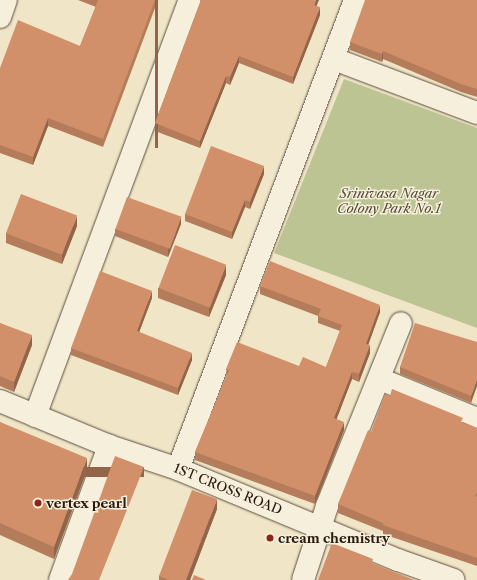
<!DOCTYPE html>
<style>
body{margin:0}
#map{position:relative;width:477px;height:580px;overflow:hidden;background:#f0e6c7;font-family:"Libre Caslon Text",serif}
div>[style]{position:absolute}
.green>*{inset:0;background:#bcc493}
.roads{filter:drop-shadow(0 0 1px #5c4c3e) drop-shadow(0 0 1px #5c4c3e)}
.minor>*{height:22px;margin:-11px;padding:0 11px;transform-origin:11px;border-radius:11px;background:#f5efdb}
.wall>*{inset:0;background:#b47c5a}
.shaded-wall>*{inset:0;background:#92654a;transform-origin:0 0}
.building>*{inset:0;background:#d19069;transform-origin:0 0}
.dots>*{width:11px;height:11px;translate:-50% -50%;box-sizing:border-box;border:2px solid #f5efdb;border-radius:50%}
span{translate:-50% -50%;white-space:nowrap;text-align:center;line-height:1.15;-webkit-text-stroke:3px #f5efdb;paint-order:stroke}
.park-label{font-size:13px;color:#564c37;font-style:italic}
.street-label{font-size:13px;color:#2b1810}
.poi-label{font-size:13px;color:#2b1810;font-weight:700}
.left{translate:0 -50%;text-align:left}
</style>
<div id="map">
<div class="green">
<i style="clip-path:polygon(344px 79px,477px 128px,477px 328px,274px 253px)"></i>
</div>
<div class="roads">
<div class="minor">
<i style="left:0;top:17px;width:18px;rotate:-71deg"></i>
<i style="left:334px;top:59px;width:153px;rotate:20.7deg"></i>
<i style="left:380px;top:379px;width:105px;rotate:22.4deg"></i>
<i style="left:0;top:401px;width:118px;rotate:22.4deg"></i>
<i style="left:109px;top:446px;width:73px;rotate:18.4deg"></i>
<i style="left:178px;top:469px;width:238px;rotate:22.5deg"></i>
<i style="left:398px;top:560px;width:59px;rotate:19.7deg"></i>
<i style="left:35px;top:416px;width:444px;rotate:-69.6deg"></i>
<i style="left:178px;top:469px;width:501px;rotate:-69.32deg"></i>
<i style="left:60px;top:580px;width:143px;rotate:-69.9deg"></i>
<i style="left:303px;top:580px;width:78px;rotate:-72deg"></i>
<i style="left:327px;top:506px;width:197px;rotate:-68deg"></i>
</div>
</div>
<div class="wall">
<i style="clip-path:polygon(78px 0,158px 0,103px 147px,48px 126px,33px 165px,0 153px,0 68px,80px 46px,96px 7px)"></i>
<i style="clip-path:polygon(201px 0,316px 6px,320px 15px,293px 84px,239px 63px,230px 85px,226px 83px,200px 148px,155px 131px,155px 123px)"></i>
<i style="clip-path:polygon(477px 0,477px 97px,461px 92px,383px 59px,382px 62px,350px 50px,350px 42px)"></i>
<i style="clip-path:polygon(264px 174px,250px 209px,245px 207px,232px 239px,185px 221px,185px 214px)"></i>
<i style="clip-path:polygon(181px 224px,168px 257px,115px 236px,115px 229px)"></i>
<i style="clip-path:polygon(77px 226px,62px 264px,6px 243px,6px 233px)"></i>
<i style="clip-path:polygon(226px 275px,209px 317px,158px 298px,158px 288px)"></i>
<i style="clip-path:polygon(260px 286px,380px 312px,368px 345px,370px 353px,359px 382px,352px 379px,336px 419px,344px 430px,315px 504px,195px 460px,195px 452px,227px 376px,226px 369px,299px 366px,326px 367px,340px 331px,318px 323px,318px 316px,260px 294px)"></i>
<i style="clip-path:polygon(152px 298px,139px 332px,192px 360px,178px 395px,71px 355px,71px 348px)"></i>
<i style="clip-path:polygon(0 323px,32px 345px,14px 392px,0 386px)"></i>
<i style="clip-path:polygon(477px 342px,471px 403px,400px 374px,400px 367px)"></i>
<i style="clip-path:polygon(0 422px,87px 470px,54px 559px,0 535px)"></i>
<i style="clip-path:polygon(463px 422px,477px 428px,477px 566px,383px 534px,383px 531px,338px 513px,338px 504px,371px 432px)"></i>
<i style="clip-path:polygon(217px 509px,190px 580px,159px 580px,159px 576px)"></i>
</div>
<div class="shaded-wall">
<i style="left:155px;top:0;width:3px;height:148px"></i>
<i style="clip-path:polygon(316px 0,319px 0,314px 12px,314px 5px)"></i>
<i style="clip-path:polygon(320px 7px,320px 15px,293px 84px,293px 77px)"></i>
<i style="clip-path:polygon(383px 51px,383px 59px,382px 62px,382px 54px)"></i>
<i style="clip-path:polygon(239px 56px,239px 63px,230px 85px,230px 77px)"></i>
<i style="clip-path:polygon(226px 76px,226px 83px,200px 148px,200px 141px)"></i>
<i style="clip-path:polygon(48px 118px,48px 126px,33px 165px,33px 157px)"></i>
<i style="clip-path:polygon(264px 166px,264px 174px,250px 209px,250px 202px)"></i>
<i style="clip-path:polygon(245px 200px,245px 207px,232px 239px,232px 232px)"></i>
<i style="clip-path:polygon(77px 216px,77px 226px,62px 264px,62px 254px)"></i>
<i style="clip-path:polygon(181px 217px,181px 224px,168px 257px,168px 250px)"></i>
<i style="clip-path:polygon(226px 265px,226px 275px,209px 317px,209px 308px)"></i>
<i style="clip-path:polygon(152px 291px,152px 298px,137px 338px,137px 331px)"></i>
<i style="clip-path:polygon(380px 305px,380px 312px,366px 351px,366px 344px)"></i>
<i style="clip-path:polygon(32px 335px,32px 345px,14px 392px,14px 382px)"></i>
<i style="clip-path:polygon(370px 345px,370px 353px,359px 382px,359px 374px)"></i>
<i style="clip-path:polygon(192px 353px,192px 360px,178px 395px,178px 388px)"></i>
<i style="clip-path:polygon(352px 372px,352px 379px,334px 426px,334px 418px)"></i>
<i style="clip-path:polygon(477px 379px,477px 386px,471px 403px,471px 396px)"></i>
<i style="clip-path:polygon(344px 422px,344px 430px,315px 504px,315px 496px)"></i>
<i style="clip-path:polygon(87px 458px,87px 470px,54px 559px,54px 547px)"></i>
<i style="left:144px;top:467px;width:10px;height:122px;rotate:90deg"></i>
<i style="clip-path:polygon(217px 499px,217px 509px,190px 580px,186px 580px)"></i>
</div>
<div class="building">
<i style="clip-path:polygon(98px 0,155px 0,103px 139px,48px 118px,33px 157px,0 145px,0 68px,18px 20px,80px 46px)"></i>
<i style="clip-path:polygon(201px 0,316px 0,314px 5px,320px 7px,293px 77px,239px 56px,230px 77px,226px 76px,200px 141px,155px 123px)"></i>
<i style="clip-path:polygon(365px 0,477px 0,477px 89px,461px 84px,383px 51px,382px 54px,350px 42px)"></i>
<i style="clip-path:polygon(211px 146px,264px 166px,250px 202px,245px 200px,232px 232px,185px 214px)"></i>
<i style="left:21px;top:194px;width:60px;height:42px;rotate:21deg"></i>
<i style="left:127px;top:197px;width:58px;height:34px;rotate:20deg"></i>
<i style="left:175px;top:245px;width:55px;height:46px;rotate:21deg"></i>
<i style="clip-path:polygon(270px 261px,380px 305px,366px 344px,370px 345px,359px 374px,352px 372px,334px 418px,344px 422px,315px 496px,195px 452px,229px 370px,226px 369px,237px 342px,299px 366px,303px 357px,326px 367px,342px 325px,318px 316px,321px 309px,260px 286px)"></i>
<i style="clip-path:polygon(100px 271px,152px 291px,137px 331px,192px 353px,178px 388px,71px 348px)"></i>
<i style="clip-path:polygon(0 323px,32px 335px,14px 382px,0 376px)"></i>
<i style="clip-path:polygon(415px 323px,477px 342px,477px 379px,471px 396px,400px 367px)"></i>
<i style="clip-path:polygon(392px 389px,463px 418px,461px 422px,477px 428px,477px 492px,475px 496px,477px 497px,477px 558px,383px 525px,383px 523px,338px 504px,368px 430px,371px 432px,385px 394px,390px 396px)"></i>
<i style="clip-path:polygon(0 422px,87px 458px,54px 547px,0 523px)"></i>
<i style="clip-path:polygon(115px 456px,144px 467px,99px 580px,68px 580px,72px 574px)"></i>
<i style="clip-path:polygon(192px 490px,217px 499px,186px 580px,169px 580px,159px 576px)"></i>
<i style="clip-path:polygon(332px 543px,373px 559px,372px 563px,414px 580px,318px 580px)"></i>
<i style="clip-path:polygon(194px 575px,206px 580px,192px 580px)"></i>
</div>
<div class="dots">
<i style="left:38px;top:503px;background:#8f2418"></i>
<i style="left:270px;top:538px;background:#8f2418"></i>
</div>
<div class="park-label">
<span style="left:389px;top:201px">Srinivasa Nagar<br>Colony Park No.1</span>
</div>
<div class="street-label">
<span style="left:228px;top:489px;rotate:22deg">1ST CROSS ROAD</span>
</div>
<div class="poi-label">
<span class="left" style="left:46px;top:503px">vertex pearl</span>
<span class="left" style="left:278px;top:538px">cream chemistry</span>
</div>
</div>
